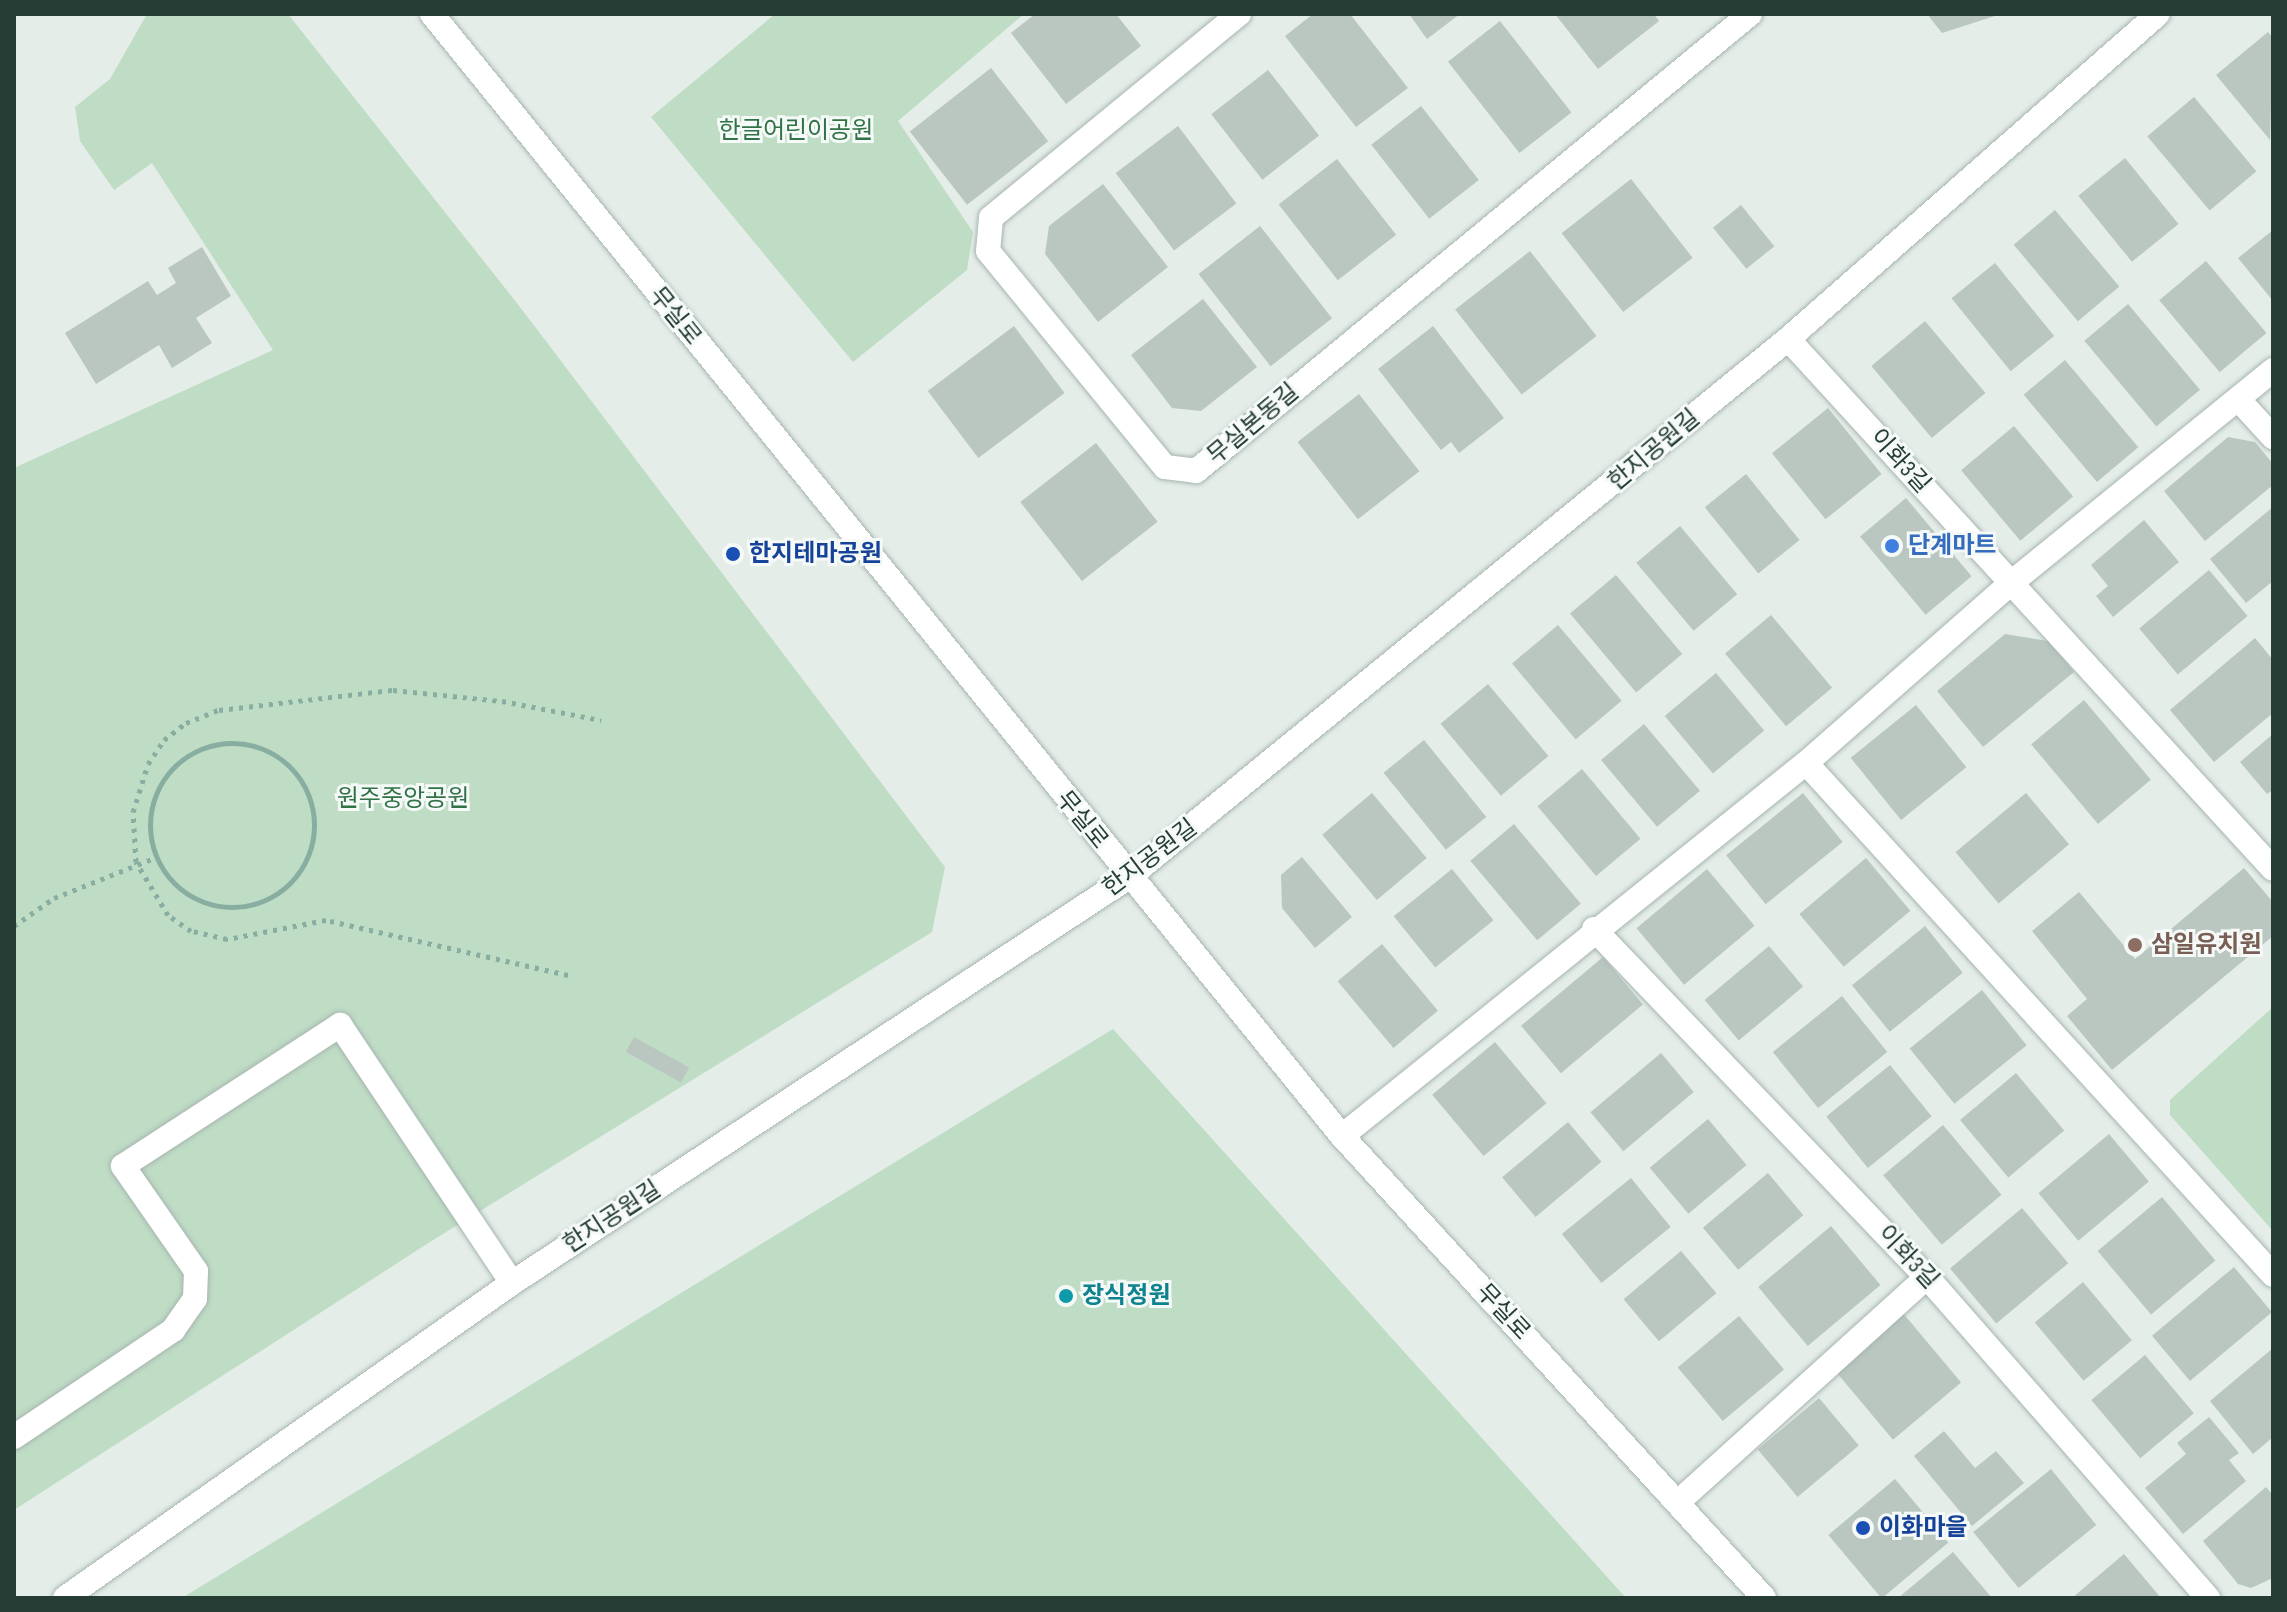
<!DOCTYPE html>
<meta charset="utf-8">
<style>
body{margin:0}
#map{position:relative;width:2287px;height:1612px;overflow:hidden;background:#e4ede8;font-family:"Sofia Sans Condensed","Noto Sans KR",sans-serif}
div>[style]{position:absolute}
.green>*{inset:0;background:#bfdcc5}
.building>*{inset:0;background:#bac7c1;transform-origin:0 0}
.path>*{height:5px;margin-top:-2.5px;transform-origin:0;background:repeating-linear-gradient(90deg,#87aea0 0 4px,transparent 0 10px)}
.path>.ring{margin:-2.5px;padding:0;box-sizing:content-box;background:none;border:5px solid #87aea0;border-radius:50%}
.roads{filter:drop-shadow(0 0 2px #a7b5af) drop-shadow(0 0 2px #a7b5af)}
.service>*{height:24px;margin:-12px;padding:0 12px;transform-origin:12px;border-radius:12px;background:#fff}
.minor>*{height:24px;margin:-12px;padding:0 12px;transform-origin:12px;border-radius:12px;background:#fff}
.tertiary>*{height:24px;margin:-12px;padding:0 12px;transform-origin:12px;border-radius:12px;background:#fff}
.dots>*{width:22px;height:22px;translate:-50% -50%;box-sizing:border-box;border:4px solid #f5f9f7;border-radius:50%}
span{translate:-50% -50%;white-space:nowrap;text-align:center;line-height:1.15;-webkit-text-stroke:6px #f5f9f7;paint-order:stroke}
.park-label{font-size:24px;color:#317247}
.street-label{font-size:24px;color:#253d35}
.shop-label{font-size:24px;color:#366cbe;font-weight:700}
.left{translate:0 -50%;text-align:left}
.transit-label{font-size:24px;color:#164399;font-weight:700}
.education-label{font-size:24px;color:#785e54;font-weight:700}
.culture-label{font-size:24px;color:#0d838f;font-weight:700}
.frame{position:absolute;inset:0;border:16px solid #253d35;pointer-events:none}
</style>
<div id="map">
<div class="green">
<i style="clip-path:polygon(147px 14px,288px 14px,520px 307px,945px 867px,932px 932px,430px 1242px,14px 1510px,14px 468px,273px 350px,152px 163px,114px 190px,80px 141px,75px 107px,110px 79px)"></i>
<i style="clip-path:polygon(775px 14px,1024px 14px,898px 121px,973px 232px,967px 270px,853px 362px,651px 117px)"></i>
<i style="clip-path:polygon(2273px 1007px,2273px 1231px,2170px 1115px,2170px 1100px)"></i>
<i style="clip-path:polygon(1113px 1029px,1626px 1598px,182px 1598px)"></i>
</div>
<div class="building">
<i style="clip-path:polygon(1035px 14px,1116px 14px,1141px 46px,1066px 104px,1011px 33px)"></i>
<i style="clip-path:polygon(1313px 14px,1350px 14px,1408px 88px,1356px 127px,1285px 36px)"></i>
<i style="clip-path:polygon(1409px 14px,1460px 14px,1427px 39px)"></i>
<i style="clip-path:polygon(1555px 14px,1654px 14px,1659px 21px,1598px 69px)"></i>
<i style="clip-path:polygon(1927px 14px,1998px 14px,1998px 15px,1942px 33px)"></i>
<i style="left:1500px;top:21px;width:116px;height:66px;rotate:52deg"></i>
<i style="clip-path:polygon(2268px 32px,2273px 38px,2270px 140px,2216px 75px)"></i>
<i style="left:991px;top:68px;width:93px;height:103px;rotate:52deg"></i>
<i style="left:1268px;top:70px;width:83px;height:72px;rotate:52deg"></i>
<i style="left:2194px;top:97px;width:97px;height:61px;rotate:50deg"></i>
<i style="left:1421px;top:106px;width:94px;height:63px;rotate:52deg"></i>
<i style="left:1178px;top:126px;width:97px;height:78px;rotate:53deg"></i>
<i style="left:2125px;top:158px;width:85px;height:60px;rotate:51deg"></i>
<i style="left:1337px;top:159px;width:96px;height:74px;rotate:52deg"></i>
<i style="left:1631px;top:179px;width:100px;height:88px;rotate:52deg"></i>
<i style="clip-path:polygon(1103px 184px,1168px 267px,1098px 322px,1045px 254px,1049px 226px)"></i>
<i style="left:1741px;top:205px;width:53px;height:36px;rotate:51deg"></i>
<i style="left:2055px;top:210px;width:100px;height:54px;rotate:50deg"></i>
<i style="left:1260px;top:226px;width:117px;height:78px;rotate:52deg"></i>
<i style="clip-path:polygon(2273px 230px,2273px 301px,2238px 258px)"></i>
<i style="clip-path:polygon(202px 247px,231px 296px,196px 318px,212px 343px,172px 368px,159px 345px,96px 384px,65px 333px,148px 281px,157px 295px,176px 283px,168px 268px)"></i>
<i style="left:1530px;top:251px;width:108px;height:95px;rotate:52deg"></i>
<i style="left:2206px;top:261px;width:94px;height:61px;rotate:50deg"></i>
<i style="left:1995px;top:263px;width:94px;height:56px;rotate:51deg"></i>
<i style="clip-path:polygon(1203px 299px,1257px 367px,1201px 411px,1172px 408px,1131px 355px)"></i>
<i style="left:2128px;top:304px;width:112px;height:57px;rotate:50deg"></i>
<i style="left:1925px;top:321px;width:94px;height:70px;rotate:50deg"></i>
<i style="left:1014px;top:326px;width:84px;height:108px;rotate:53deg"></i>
<i style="clip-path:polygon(1433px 326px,1504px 418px,1459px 453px,1451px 442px,1441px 450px,1378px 369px)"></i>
<i style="left:2065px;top:360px;width:114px;height:54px;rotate:50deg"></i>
<i style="left:1359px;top:394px;width:98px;height:78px;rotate:52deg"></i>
<i style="left:1828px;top:408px;width:85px;height:72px;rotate:51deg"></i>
<i style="left:2014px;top:426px;width:92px;height:69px;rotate:50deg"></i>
<i style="clip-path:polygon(2228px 437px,2255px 442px,2273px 464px,2273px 485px,2205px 541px,2164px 491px)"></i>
<i style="left:1096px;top:443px;width:100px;height:96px;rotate:52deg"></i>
<i style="left:1746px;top:474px;width:85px;height:53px;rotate:51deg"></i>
<i style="left:1906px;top:498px;width:102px;height:60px;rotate:50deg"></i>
<i style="clip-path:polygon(2273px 507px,2273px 581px,2246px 603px,2210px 559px)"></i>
<i style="clip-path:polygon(2144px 520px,2179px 562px,2113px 617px,2096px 596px,2108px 586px,2091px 565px)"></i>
<i style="left:1680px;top:526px;width:89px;height:57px;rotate:50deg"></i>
<i style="left:2209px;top:570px;width:60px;height:91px;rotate:50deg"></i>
<i style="left:1616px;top:575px;width:103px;height:60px;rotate:50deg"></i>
<i style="left:1771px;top:615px;width:95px;height:60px;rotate:50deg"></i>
<i style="left:1558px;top:625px;width:99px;height:60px;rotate:50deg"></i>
<i style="clip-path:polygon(2005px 634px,2048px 641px,2074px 672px,1983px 747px,1937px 691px)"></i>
<i style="clip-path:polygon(2255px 638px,2273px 660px,2273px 713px,2214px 762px,2170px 710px)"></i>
<i style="left:1716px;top:673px;width:75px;height:67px;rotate:50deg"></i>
<i style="left:1488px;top:684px;width:94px;height:62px;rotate:50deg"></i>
<i style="left:2084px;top:700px;width:104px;height:69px;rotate:50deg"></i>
<i style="left:1916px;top:705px;width:80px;height:84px;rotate:51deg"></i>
<i style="left:1644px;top:724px;width:87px;height:56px;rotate:50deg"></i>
<i style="clip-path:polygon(2273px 734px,2273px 790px,2267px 794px,2240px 762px)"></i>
<i style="left:1424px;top:740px;width:99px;height:52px;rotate:51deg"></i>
<i style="left:1582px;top:769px;width:91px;height:58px;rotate:50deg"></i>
<i style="left:1372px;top:793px;width:85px;height:65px;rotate:50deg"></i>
<i style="left:1803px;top:793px;width:63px;height:99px;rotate:51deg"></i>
<i style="left:2026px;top:793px;width:67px;height:92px;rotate:50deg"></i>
<i style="left:1514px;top:824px;width:104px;height:57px;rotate:50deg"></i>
<i style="clip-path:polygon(1302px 857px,1352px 917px,1315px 948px,1282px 908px,1281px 875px)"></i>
<i style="left:1866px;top:858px;width:69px;height:87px;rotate:50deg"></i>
<i style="clip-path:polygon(2244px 868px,2273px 902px,2273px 936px,2112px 1070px,2067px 1016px,2087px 999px,2032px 931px,2079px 892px,2135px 959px)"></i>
<i style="left:1452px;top:869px;width:66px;height:75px;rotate:51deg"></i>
<i style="left:1707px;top:869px;width:74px;height:92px;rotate:50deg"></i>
<i style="left:1925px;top:926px;width:60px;height:94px;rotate:51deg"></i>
<i style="left:1382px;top:944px;width:87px;height:58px;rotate:50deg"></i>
<i style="left:1769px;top:946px;width:53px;height:84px;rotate:50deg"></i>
<i style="left:1603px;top:957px;width:62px;height:107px;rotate:50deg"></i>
<i style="left:1982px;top:990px;width:71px;height:93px;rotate:51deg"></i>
<i style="left:1842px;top:996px;width:72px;height:89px;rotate:51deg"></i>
<i style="left:634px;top:1037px;width:63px;height:17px;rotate:29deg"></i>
<i style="left:1495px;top:1042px;width:80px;height:82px;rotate:50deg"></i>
<i style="left:1661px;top:1053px;width:51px;height:92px;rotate:50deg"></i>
<i style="left:1890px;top:1065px;width:66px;height:82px;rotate:51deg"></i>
<i style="left:2016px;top:1073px;width:75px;height:73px;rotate:50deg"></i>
<i style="left:1708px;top:1119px;width:60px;height:76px;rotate:50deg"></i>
<i style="left:1568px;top:1122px;width:52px;height:86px;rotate:50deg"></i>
<i style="left:1943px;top:1125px;width:91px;height:78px;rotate:50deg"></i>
<i style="left:2109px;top:1134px;width:62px;height:92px;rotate:50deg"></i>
<i style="left:1768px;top:1173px;width:55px;height:85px;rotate:50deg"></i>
<i style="left:1631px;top:1178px;width:63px;height:89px;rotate:51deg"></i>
<i style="left:2162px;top:1197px;width:83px;height:84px;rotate:50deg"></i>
<i style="left:2022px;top:1208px;width:72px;height:94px;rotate:50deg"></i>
<i style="left:1831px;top:1226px;width:77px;height:95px;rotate:50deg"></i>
<i style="left:1681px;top:1251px;width:55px;height:75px;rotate:50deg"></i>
<i style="left:2234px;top:1267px;width:59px;height:107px;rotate:50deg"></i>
<i style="left:2083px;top:1282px;width:76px;height:63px;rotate:50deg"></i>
<i style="left:1902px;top:1312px;width:92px;height:89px;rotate:50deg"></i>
<i style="left:1739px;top:1316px;width:70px;height:80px;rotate:50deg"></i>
<i style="clip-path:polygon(2273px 1348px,2273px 1437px,2253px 1454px,2210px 1401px)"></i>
<i style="left:2145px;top:1355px;width:76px;height:70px;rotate:50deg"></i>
<i style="left:1819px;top:1398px;width:62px;height:80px;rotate:50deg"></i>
<i style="clip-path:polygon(2209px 1417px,2239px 1453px,2229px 1460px,2246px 1481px,2183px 1534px,2145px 1488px,2186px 1454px,2177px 1443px)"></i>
<i style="clip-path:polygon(1944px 1431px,1975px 1468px,1996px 1451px,2024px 1483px,1972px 1526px,1914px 1456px)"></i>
<i style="left:2051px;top:1469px;width:72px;height:100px;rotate:51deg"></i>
<i style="left:1895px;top:1479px;width:83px;height:87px;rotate:50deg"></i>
<i style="clip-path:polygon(2266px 1487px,2273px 1495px,2273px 1578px,2251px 1588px,2238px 1584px,2203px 1541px)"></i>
<i style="clip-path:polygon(1953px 1552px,1992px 1598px,1898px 1598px)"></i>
<i style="clip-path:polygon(2124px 1554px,2161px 1598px,2072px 1598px)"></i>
</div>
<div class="path">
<i class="ring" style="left:150px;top:743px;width:159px;height:159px"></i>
<i style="left:14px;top:926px;width:49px;rotate:-35deg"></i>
<i style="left:54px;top:898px;width:111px;rotate:-21.7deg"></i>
<i style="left:568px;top:975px;width:248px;rotate:-167.2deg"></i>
<i style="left:326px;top:920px;width:101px;rotate:169.1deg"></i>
<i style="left:227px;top:939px;width:37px;rotate:-167deg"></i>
<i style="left:191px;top:931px;width:28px;rotate:-145deg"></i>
<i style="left:168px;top:915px;width:62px;rotate:-121.1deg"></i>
<i style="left:136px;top:862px;width:50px;rotate:-93.4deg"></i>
<i style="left:133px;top:812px;width:50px;rotate:-72.6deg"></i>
<i style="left:148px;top:764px;width:29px;rotate:-56deg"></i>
<i style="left:164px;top:740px;width:28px;rotate:-38deg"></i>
<i style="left:186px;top:723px;width:35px;rotate:-22deg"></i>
<i style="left:219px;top:710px;width:175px;rotate:-6.6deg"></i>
<i style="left:393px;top:690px;width:110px;rotate:5.8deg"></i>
<i style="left:502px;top:701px;width:101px;rotate:10.9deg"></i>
</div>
<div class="roads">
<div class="service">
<i style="left:14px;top:1437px;width:192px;rotate:-33.9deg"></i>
<i style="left:173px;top:1330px;width:38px;rotate:-55deg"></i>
<i style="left:195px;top:1299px;width:28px;rotate:-88deg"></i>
<i style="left:196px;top:1271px;width:128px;rotate:-124.8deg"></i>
<i style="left:123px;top:1166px;width:259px;rotate:-33deg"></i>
<i style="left:340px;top:1025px;width:310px;rotate:56.3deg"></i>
</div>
<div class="minor">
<i style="left:1239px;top:14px;width:321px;rotate:140.6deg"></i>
<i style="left:991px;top:218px;width:33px;rotate:95deg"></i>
<i style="left:988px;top:251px;width:279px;rotate:50.7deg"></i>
<i style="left:1165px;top:467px;width:31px;rotate:7deg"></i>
<i style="left:1196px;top:471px;width:718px;rotate:-39.52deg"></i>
<i style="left:1788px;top:339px;width:718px;rotate:47.54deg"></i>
<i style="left:2238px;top:399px;width:52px;rotate:47.4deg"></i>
<i style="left:1806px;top:763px;width:693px;rotate:47.63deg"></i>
<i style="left:1594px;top:929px;width:482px;rotate:46.3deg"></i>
<i style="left:1927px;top:1277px;width:427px;rotate:48.8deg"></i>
<i style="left:1342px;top:1136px;width:595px;rotate:-38.8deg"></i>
<i style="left:1806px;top:763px;width:273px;rotate:-41.3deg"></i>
<i style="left:2011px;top:583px;width:338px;rotate:-39.1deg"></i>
<i style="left:1678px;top:1502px;width:336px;rotate:-42.1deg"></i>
</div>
<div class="tertiary">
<i style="left:432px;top:14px;width:1445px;rotate:50.96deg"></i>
<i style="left:1342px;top:1136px;width:626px;rotate:47.59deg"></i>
<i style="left:65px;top:1598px;width:547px;rotate:-35.17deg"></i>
<i style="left:512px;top:1283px;width:739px;rotate:-33.35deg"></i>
<i style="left:1129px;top:877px;width:851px;rotate:-39.23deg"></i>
<i style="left:1788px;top:339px;width:492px;rotate:-41.3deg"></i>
</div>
</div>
<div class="dots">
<i style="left:1892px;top:546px;background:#3f7fe0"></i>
<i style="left:733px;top:554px;background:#1a4fb4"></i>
<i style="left:2135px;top:945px;background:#8d6e63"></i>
<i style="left:1066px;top:1296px;background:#0f9aa8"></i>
<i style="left:1863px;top:1528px;background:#1a4fb4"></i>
</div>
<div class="park-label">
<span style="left:796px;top:131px">한글어린이공원</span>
<span style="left:403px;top:799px">원주중앙공원</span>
</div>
<div class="street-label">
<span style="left:675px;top:316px;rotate:51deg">무실로</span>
<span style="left:1253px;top:424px;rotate:-40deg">무실본동길</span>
<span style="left:1654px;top:450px;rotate:-40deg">한지공원길</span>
<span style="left:1900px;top:461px;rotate:48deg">이화3길</span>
<span style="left:1082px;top:820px;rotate:51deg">무실로</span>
<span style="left:1150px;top:858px;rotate:-37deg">한지공원길</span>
<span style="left:612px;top:1217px;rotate:-33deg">한지공원길</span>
<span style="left:1908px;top:1257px;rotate:47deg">이화3길</span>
<span style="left:1503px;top:1312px;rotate:47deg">무실로</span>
</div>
<div class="shop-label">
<span class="left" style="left:1908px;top:546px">단계마트</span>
</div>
<div class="transit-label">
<span class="left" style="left:749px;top:554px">한지테마공원</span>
<span class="left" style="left:1879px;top:1528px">이화마을</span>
</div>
<div class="education-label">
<span class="left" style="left:2151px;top:945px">삼일유치원</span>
</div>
<div class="culture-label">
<span class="left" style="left:1082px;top:1296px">장식정원</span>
</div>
<div class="frame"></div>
</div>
